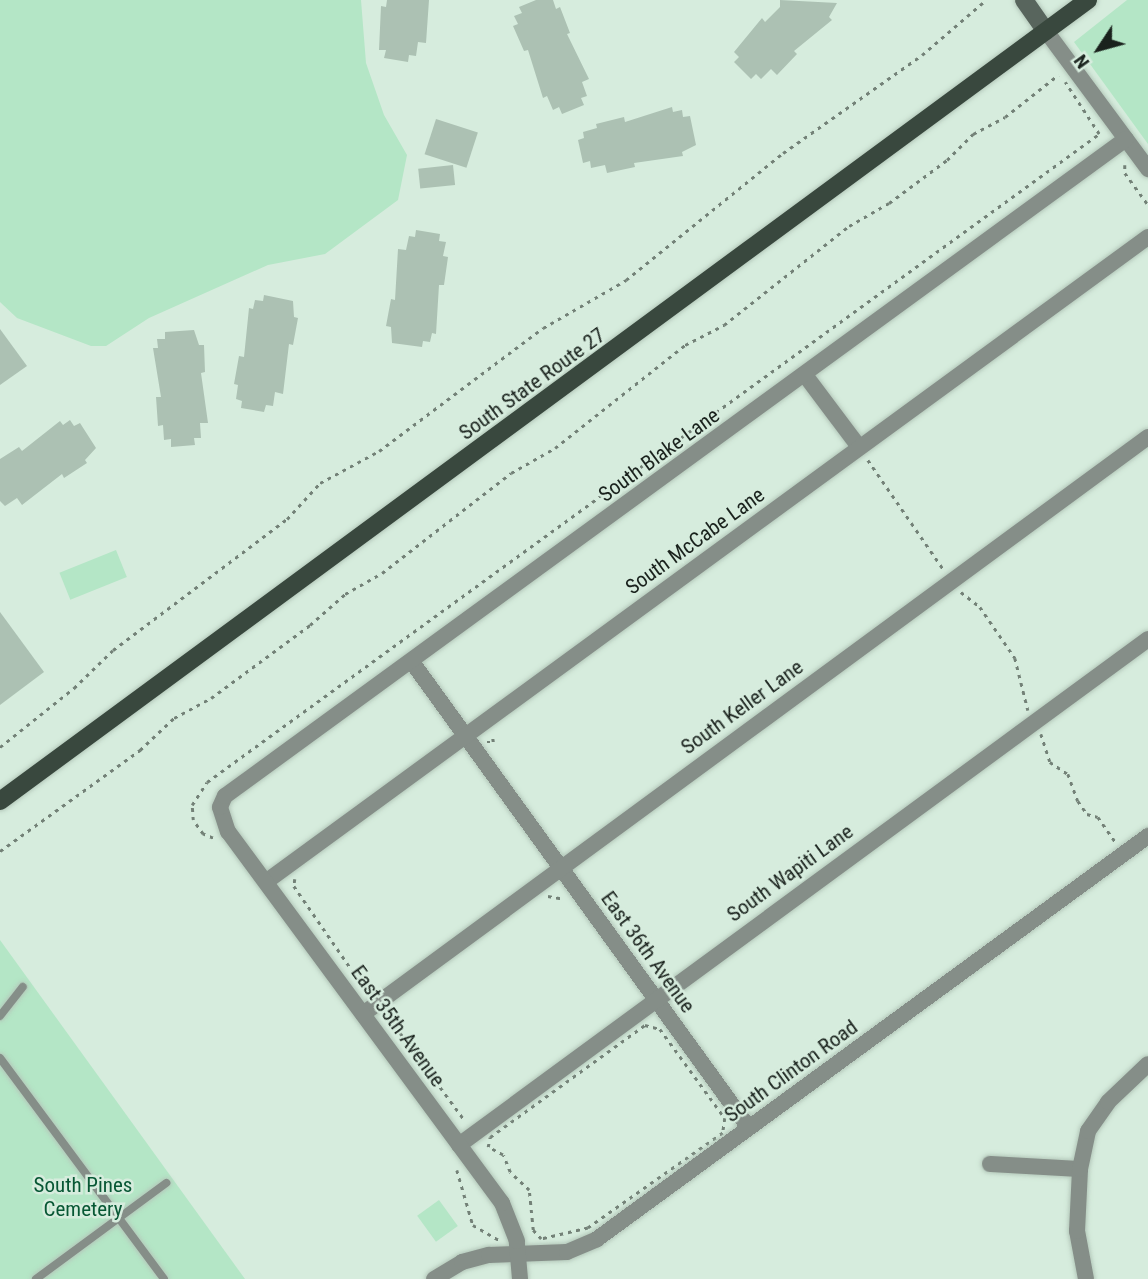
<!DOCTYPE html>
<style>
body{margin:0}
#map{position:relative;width:1148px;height:1279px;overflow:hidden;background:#d6ecdd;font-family:"Roboto Condensed",sans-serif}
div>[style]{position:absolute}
.green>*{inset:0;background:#b4e6c6;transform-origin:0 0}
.building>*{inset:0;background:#acc1b3;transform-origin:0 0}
.path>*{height:2.5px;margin-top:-1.25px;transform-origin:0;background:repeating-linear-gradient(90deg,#738177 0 3.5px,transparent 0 8.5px)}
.roads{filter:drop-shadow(0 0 2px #b4c8ba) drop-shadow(0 0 2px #b4c8ba)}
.lane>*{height:8px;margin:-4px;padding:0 4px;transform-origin:4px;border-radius:4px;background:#858e88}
.street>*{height:16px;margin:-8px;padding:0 8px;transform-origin:8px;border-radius:8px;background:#858e88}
.secondary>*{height:18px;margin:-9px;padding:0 9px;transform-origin:9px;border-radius:9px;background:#58655d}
.primary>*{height:18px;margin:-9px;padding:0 9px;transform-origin:9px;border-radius:9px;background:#39483e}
span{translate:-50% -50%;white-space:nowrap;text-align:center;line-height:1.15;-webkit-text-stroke:5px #d6ecdd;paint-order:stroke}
.street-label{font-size:21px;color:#1a221d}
.park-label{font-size:21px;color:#075734}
.north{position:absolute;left:1064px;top:14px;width:70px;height:70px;-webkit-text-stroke:5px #d6ecdd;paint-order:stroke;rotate:234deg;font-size:19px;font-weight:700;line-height:28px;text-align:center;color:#1a221d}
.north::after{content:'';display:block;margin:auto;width:24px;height:32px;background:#1a221d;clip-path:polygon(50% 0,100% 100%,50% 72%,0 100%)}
</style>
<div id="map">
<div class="green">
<i style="clip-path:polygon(0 0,361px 0,366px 63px,384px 115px,407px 155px,398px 200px,325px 254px,268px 265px,149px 318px,106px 346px,91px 346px,17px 318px,0 302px)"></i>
<i style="clip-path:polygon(1127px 0,1148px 0,1148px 144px,1074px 42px)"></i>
<i style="left:116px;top:550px;width:29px;height:61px;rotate:68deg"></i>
<i style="clip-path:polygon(0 940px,245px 1279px,0 1279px)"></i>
<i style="left:439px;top:1200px;width:32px;height:27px;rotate:54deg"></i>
</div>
<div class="building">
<i style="clip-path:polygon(387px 0,429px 0,426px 43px,418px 42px,416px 56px,409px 55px,408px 62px,384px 58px,386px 50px,379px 50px,381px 6px,386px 7px)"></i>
<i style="clip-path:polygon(536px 0,553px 0,556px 9px,560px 7px,570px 33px,567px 34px,589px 79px,582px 82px,587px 96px,581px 98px,584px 105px,562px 114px,559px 107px,553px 110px,547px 96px,543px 98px,528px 50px,524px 51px,513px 26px,518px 24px,514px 16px,522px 13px,519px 7px)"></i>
<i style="clip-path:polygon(780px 0,837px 3px,829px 17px,832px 20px,794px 51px,797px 54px,777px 75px,771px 69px,761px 79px,756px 74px,751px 79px,734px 62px,739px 57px,734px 52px,762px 18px,765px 22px,780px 7px)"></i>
<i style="clip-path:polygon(672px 107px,673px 112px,682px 110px,683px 117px,690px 116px,696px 145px,682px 152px,683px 156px,634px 163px,635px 167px,607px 173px,605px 165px,591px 168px,590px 161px,583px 163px,578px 140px,584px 138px,583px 132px,597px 128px,596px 124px,624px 117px,625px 122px)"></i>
<i style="left:436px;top:119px;width:44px;height:37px;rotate:18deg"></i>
<i style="left:453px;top:165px;width:20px;height:35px;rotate:84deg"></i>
<i style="clip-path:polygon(416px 230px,440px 234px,439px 241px,446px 242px,443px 256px,448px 257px,444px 285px,439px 285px,436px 334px,432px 333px,430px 342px,423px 341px,422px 347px,392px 343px,391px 327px,386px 326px,391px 299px,395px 300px,398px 249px,406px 250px,409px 236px,415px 237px)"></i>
<i style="clip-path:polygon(264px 295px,293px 301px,294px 317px,298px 318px,293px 345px,289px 344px,283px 394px,275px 392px,273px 406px,266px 405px,264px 412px,241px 408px,242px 401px,236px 399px,238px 385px,234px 384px,239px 356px,244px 357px,249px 308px,253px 309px,255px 300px,263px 301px)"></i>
<i style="clip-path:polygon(0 329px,27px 366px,0 385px)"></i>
<i style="clip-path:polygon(194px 330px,199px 345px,204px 345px,205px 372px,201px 373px,208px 423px,200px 423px,201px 438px,194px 438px,195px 445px,171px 447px,171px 439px,164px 440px,163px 425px,158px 426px,156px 397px,161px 397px,153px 348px,158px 348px,157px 339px,165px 339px,165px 332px)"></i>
<i style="clip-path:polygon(70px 420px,74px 426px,80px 423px,96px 448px,85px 460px,87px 463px,64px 478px,62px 474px,22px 505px,17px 498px,5px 506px,0 501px,0 459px,19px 447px,22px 451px,60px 421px,63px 425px)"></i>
<i style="clip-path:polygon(0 612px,44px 672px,0 705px)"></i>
</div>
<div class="path">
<i style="left:1125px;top:165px;width:8px;rotate:90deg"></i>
<i style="left:1125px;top:173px;width:39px;rotate:54deg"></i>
<i style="left:868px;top:460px;width:134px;rotate:55.4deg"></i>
<i style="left:961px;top:592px;width:24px;rotate:38deg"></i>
<i style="left:980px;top:607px;width:62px;rotate:55.5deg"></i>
<i style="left:1015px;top:658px;width:54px;rotate:76deg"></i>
<i style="left:1041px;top:734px;width:29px;rotate:72deg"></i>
<i style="left:1050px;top:762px;width:22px;rotate:34deg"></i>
<i style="left:1068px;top:774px;width:29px;rotate:70deg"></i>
<i style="left:1078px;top:801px;width:16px;rotate:55deg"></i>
<i style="left:1087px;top:814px;width:11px;rotate:15deg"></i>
<i style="left:1098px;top:817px;width:32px;rotate:55deg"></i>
<i style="left:487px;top:742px;width:6px"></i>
<i style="left:493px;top:742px;width:8px;rotate:-97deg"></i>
<i style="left:0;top:747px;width:95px;rotate:-38.6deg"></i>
<i style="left:74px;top:688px;width:54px;rotate:-44.3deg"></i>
<i style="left:113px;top:650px;width:218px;rotate:-37deg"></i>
<i style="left:287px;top:519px;width:49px;rotate:-47.5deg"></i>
<i style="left:320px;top:483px;width:67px;rotate:-28.5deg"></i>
<i style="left:379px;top:451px;width:205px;rotate:-36.9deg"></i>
<i style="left:543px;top:328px;width:96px;rotate:-30deg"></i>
<i style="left:626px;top:280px;width:202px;rotate:-39deg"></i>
<i style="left:783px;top:153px;width:170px;rotate:-35.2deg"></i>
<i style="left:922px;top:55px;width:84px;rotate:-40.7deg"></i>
<i style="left:213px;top:838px;width:11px;rotate:-158deg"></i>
<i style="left:203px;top:834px;width:17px;rotate:-126deg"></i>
<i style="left:193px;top:820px;width:15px;rotate:-94deg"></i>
<i style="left:192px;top:805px;width:27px;rotate:-57deg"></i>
<i style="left:207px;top:782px;width:1103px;rotate:-36deg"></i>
<i style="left:1099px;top:134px;width:62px;rotate:-123.2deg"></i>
<i style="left:0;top:851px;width:173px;rotate:-35.8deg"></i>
<i style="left:140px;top:750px;width:47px;rotate:-43.3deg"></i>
<i style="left:174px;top:718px;width:42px;rotate:-28.4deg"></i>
<i style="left:211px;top:698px;width:123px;rotate:-36.4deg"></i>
<i style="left:310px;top:625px;width:47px;rotate:-41.5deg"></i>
<i style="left:345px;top:594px;width:43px;rotate:-29.6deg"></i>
<i style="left:382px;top:573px;width:163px;rotate:-37.8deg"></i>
<i style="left:511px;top:473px;width:51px;rotate:-29.6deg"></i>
<i style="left:555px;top:448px;width:166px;rotate:-38.4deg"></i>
<i style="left:685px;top:345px;width:44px;rotate:-27.1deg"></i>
<i style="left:724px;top:325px;width:159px;rotate:-38.4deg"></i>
<i style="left:849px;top:226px;width:46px;rotate:-29.9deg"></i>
<i style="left:889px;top:203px;width:72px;rotate:-36.6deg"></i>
<i style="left:947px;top:160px;width:37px;rotate:-45deg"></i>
<i style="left:973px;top:134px;width:36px;rotate:-28deg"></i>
<i style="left:1005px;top:117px;width:68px;rotate:-38.4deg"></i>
<i style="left:295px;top:879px;width:7px;rotate:98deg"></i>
<i style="left:294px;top:886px;width:129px;rotate:55.4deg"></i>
<i style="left:548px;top:896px;width:17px;rotate:10deg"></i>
<i style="left:391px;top:1012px;width:7px;rotate:98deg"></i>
<i style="left:390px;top:1019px;width:123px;rotate:53.6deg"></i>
<i style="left:645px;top:1025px;width:16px;rotate:15deg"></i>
<i style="left:660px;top:1029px;width:110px;rotate:53.9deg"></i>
<i style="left:725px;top:1118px;width:15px;rotate:98deg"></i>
<i style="left:723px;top:1133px;width:165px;rotate:144.9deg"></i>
<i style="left:588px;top:1228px;width:48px;rotate:166.8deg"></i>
<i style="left:541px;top:1239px;width:12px;rotate:-132deg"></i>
<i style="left:533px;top:1230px;width:40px;rotate:-95.7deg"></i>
<i style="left:529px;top:1190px;width:26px;rotate:-137deg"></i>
<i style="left:510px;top:1172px;width:18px;rotate:-112deg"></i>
<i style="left:503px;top:1155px;width:17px;rotate:-152deg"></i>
<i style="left:488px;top:1147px;width:10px;rotate:-79deg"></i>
<i style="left:490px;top:1137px;width:191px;rotate:-35.9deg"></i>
<i style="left:457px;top:1170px;width:57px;rotate:73.8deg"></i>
<i style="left:473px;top:1225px;width:30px;rotate:30deg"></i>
</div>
<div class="roads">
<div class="lane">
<i style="left:0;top:1016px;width:37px;rotate:-52deg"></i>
<i style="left:0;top:1058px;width:275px;rotate:53.4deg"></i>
<i style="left:36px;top:1279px;width:162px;rotate:-36.4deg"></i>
</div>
<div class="street">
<i style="left:1046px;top:31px;width:172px;rotate:53.5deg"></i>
<i style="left:805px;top:375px;width:90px;rotate:53.1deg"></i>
<i style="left:412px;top:662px;width:575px;rotate:54.13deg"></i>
<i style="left:267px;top:881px;width:1091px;rotate:-36.17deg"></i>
<i style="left:363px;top:1014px;width:974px;rotate:-36.32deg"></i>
<i style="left:459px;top:1145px;width:855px;rotate:-36.29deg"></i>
<i style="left:990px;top:1164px;width:90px;rotate:3.2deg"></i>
<i style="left:434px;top:1279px;width:33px;rotate:-31deg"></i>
<i style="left:462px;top:1262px;width:28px;rotate:-15deg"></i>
<i style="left:489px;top:1255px;width:78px;rotate:-2.2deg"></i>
<i style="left:567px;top:1252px;width:33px;rotate:-23deg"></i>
<i style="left:597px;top:1239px;width:683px;rotate:-36.18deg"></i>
<i style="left:520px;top:1279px;width:38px;rotate:-95deg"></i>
<i style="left:517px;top:1241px;width:41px;rotate:-111.5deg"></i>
<i style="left:502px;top:1203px;width:461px;rotate:-126.4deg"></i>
<i style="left:228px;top:832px;width:26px;rotate:-108deg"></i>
<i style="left:220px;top:807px;width:12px;rotate:-66deg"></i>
<i style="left:225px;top:796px;width:1115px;rotate:-36.1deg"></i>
<i style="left:1086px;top:1279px;width:49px;rotate:-100.6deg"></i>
<i style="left:1077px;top:1231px;width:62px;rotate:-87.2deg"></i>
<i style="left:1080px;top:1169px;width:39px;rotate:-78deg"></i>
<i style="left:1088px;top:1131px;width:35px;rotate:-55deg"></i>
<i style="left:1108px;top:1102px;width:55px;rotate:-43.5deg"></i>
</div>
<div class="secondary">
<i style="left:1024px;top:0;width:38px;rotate:55deg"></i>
</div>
<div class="primary">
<i style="left:0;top:801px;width:1351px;rotate:-36.36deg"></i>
</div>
</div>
<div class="street-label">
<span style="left:532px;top:384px;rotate:-36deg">South State Route 27</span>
<span style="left:659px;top:455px;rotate:-36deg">South Blake Lane</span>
<span style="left:695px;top:541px;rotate:-36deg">South McCabe Lane</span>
<span style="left:742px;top:707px;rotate:-36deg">South Keller Lane</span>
<span style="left:790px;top:873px;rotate:-36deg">South Wapiti Lane</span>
<span style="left:648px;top:952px;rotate:54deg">East 36th Avenue</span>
<span style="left:398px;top:1026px;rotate:54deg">East 35th Avenue</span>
<span style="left:791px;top:1071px;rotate:-36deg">South Clinton Road</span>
</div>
<div class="park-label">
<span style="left:83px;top:1197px">South Pines<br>Cemetery</span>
</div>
<div class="north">N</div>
</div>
